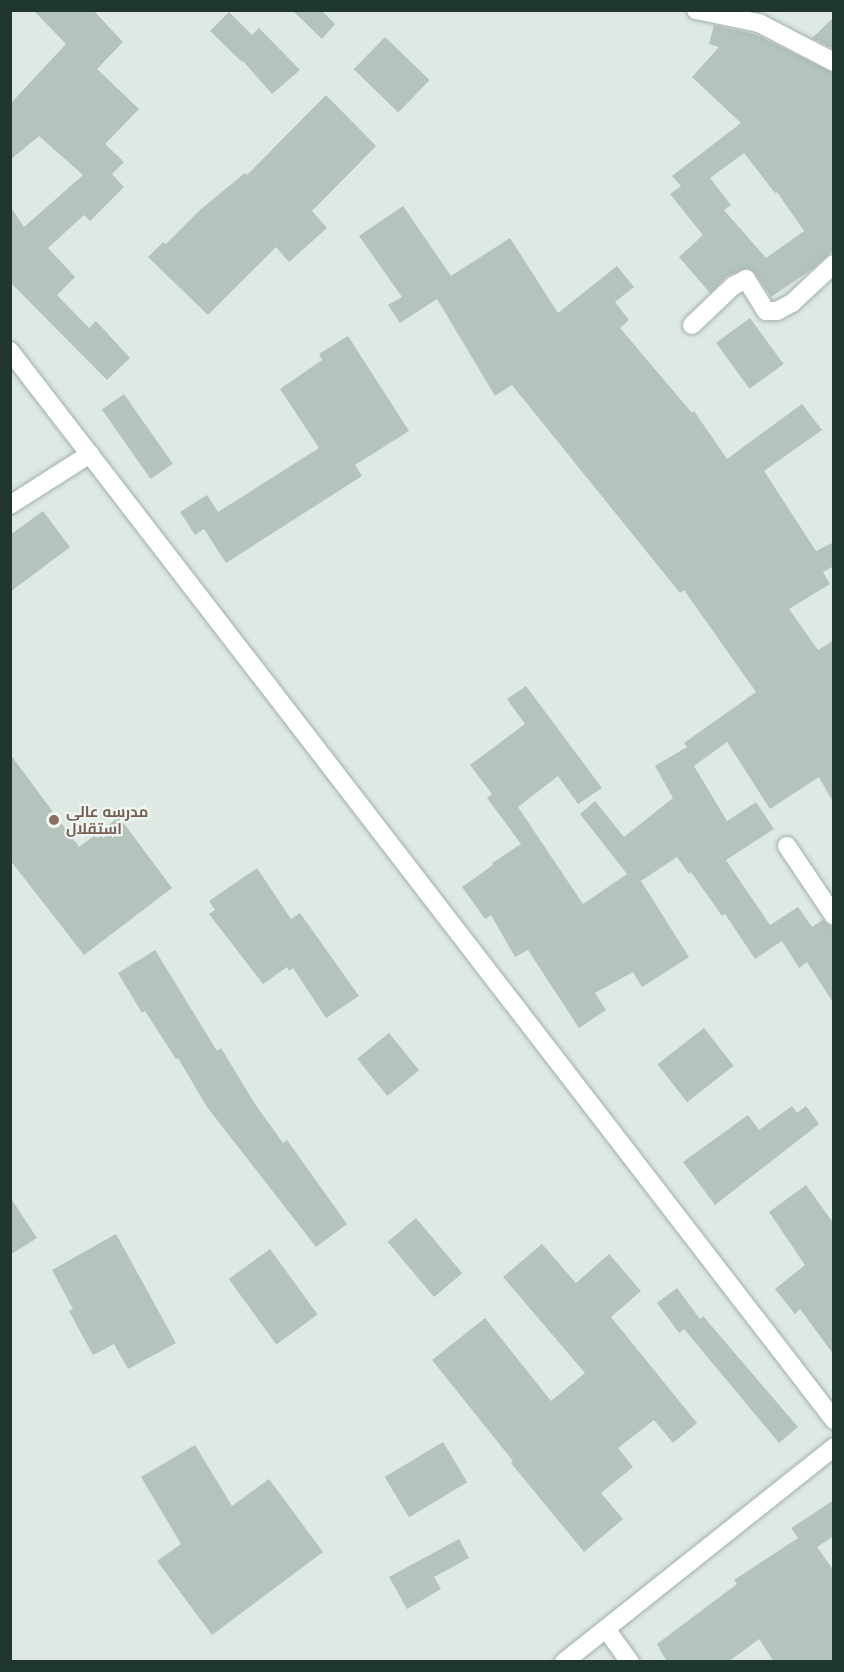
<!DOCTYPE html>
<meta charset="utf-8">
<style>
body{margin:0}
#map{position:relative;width:844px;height:1672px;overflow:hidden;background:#dee9e3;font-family:"Noto Sans",Cairo,sans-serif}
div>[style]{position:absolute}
.building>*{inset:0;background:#b4c3bc;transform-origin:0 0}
.roads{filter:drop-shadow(0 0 2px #a1b0aa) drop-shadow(0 0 2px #a1b0aa)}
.minor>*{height:18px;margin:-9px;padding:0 9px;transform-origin:9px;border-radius:9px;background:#fff}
.dots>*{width:16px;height:16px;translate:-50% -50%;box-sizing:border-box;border:3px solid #eef6f1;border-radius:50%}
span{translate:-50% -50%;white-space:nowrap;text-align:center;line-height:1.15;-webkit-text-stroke:4.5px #eef6f1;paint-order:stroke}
.education-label{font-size:15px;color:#785e54;font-weight:700}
.left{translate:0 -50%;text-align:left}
.frame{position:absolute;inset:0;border:12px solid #203730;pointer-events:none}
</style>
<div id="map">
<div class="building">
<i style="clip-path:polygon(33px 10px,93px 10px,123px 42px,97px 69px,139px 109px,105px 144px,124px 162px,112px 174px,124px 187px,90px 221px,84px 215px,48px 248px,75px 277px,57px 295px,89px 328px,96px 321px,130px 358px,107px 380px,10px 282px,10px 206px,24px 227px,83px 175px,39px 136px,10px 160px,10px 104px,66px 44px)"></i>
<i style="clip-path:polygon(292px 10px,321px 10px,335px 24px,322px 39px)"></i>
<i style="clip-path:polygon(229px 12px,252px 35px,259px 28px,300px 70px,272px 94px,243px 61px,242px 62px,210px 31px)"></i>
<i style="clip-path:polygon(834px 17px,834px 49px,812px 38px)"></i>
<i style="clip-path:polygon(evenodd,714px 25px,755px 34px,834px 73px,834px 250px,811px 270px,771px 297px,755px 273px,747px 268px,727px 276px,710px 293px,679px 257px,703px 235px,670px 194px,681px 186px,672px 176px,741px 123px,692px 77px,719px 47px,709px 44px,714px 25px,744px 153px,775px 193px,777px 192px,804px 231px,766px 258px,724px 210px,731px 205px,710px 178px,744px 153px)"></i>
<i style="left:385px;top:37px;width:62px;height:45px;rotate:44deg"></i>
<i style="clip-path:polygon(326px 95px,376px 146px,312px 211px,327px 228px,289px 262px,276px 247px,208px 315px,148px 257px,163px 242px,166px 244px,200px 210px,245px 173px,247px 175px)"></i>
<i style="clip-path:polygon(403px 206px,451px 276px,510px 238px,558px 313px,617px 266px,634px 287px,615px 302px,629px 320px,620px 328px,692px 413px,694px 411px,727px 459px,802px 404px,822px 430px,764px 471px,816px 551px,834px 542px,834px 566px,823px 572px,830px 584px,789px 609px,818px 650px,834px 640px,834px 804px,819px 777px,770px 809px,727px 742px,694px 766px,727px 821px,756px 802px,774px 829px,726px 860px,770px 925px,798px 907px,812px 927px,823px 920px,834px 929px,834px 1004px,807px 962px,799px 968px,782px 941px,755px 959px,725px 914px,722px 916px,691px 872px,689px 874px,677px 857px,641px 881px,689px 957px,642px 987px,633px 972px,595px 993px,606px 1010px,579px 1028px,528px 950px,515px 957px,491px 915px,485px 919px,462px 887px,493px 865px,492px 863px,521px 844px,487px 798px,492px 794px,470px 765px,525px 724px,507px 699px,526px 686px,602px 788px,578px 804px,558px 776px,518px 807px,583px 904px,627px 874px,580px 814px,595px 801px,624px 837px,673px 798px,655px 766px,687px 747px,684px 743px,756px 692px,684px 590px,680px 593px,512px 385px,495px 396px,437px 299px,400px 323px,388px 305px,402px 297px,359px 236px)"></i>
<i style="left:750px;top:318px;width:57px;height:42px;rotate:54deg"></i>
<i style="clip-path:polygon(348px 336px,409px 431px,355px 465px,362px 476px,226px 563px,204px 529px,195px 535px,180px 512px,207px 495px,218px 512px,319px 448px,280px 389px,322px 360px,319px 354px)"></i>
<i style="left:124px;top:394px;width:85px;height:27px;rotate:55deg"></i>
<i style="clip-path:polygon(43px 511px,70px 547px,10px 592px,10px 535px)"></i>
<i style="clip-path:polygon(10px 754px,79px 847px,119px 817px,172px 888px,84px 955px,10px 860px)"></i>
<i style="clip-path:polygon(257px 868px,291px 919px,300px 913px,359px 996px,326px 1018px,293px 968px,289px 971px,287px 967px,263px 984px,209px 914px,215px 910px,209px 901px)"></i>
<i style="clip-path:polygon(155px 950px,217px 1051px,221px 1048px,253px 1101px,283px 1143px,287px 1140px,347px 1224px,316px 1247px,207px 1107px,178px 1058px,176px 1059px,145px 1011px,142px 1013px,118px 973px)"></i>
<i style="left:704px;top:1028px;width:48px;height:59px;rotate:52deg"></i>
<i style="left:389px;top:1033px;width:48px;height:41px;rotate:51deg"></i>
<i style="clip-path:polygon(792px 1106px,797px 1113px,806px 1106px,819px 1124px,715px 1205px,683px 1162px,748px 1115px,759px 1130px)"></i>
<i style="clip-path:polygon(806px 1185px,834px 1224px,834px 1355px,800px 1309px,795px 1314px,775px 1289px,805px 1265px,769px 1212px)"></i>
<i style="clip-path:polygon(10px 1197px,37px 1238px,10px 1255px)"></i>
<i style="left:416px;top:1218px;width:72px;height:37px;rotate:50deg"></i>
<i style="clip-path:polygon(116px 1234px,176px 1343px,128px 1369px,114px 1344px,93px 1355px,69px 1311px,73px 1309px,52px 1270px)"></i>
<i style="clip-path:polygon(542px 1244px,576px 1283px,609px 1254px,641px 1291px,611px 1317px,697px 1423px,673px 1443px,654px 1420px,618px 1448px,633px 1467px,601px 1493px,623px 1519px,584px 1552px,511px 1463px,513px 1461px,432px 1360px,485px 1318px,551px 1401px,585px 1373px,503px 1277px)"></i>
<i style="left:270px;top:1249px;width:81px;height:51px;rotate:54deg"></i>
<i style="clip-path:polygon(677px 1288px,700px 1319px,703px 1316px,798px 1427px,779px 1443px,684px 1329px,679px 1333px,657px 1303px)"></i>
<i style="left:443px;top:1442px;width:47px;height:68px;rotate:59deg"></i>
<i style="clip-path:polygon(195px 1445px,232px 1506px,269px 1479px,323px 1552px,212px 1635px,157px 1561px,181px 1544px,141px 1477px)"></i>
<i style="clip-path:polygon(834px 1500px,834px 1536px,817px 1547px,834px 1571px,834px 1662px,774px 1662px,759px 1639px,728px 1662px,667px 1662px,657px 1644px,737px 1584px,734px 1580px,798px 1538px,791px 1528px)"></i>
<i style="clip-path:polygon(459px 1539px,469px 1558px,434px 1577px,441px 1589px,407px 1609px,389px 1577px)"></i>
</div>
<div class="roads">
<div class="minor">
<i style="left:696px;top:10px;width:64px;rotate:11.7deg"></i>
<i style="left:759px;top:23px;width:85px;rotate:27.5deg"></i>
<i style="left:692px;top:325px;width:57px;rotate:-43.6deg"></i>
<i style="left:733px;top:286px;width:15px;rotate:-28deg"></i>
<i style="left:746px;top:279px;width:38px;rotate:58deg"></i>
<i style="left:766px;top:311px;width:11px"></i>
<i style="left:777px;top:311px;width:17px;rotate:-28deg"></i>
<i style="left:792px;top:303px;width:57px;rotate:-42.9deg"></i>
<i style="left:10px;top:351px;width:1350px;rotate:52.37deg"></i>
<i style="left:10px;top:505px;width:95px;rotate:-32.5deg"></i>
<i style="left:787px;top:846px;width:84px;rotate:56.1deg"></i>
<i style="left:606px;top:1629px;width:41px;rotate:54deg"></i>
<i style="left:564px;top:1662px;width:345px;rotate:-38.5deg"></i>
</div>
</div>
<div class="dots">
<i style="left:54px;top:820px;background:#8d6e63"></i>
</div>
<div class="education-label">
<span class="left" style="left:66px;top:820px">مدرسه عالی<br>استقلال</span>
</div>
<div class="frame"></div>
</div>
